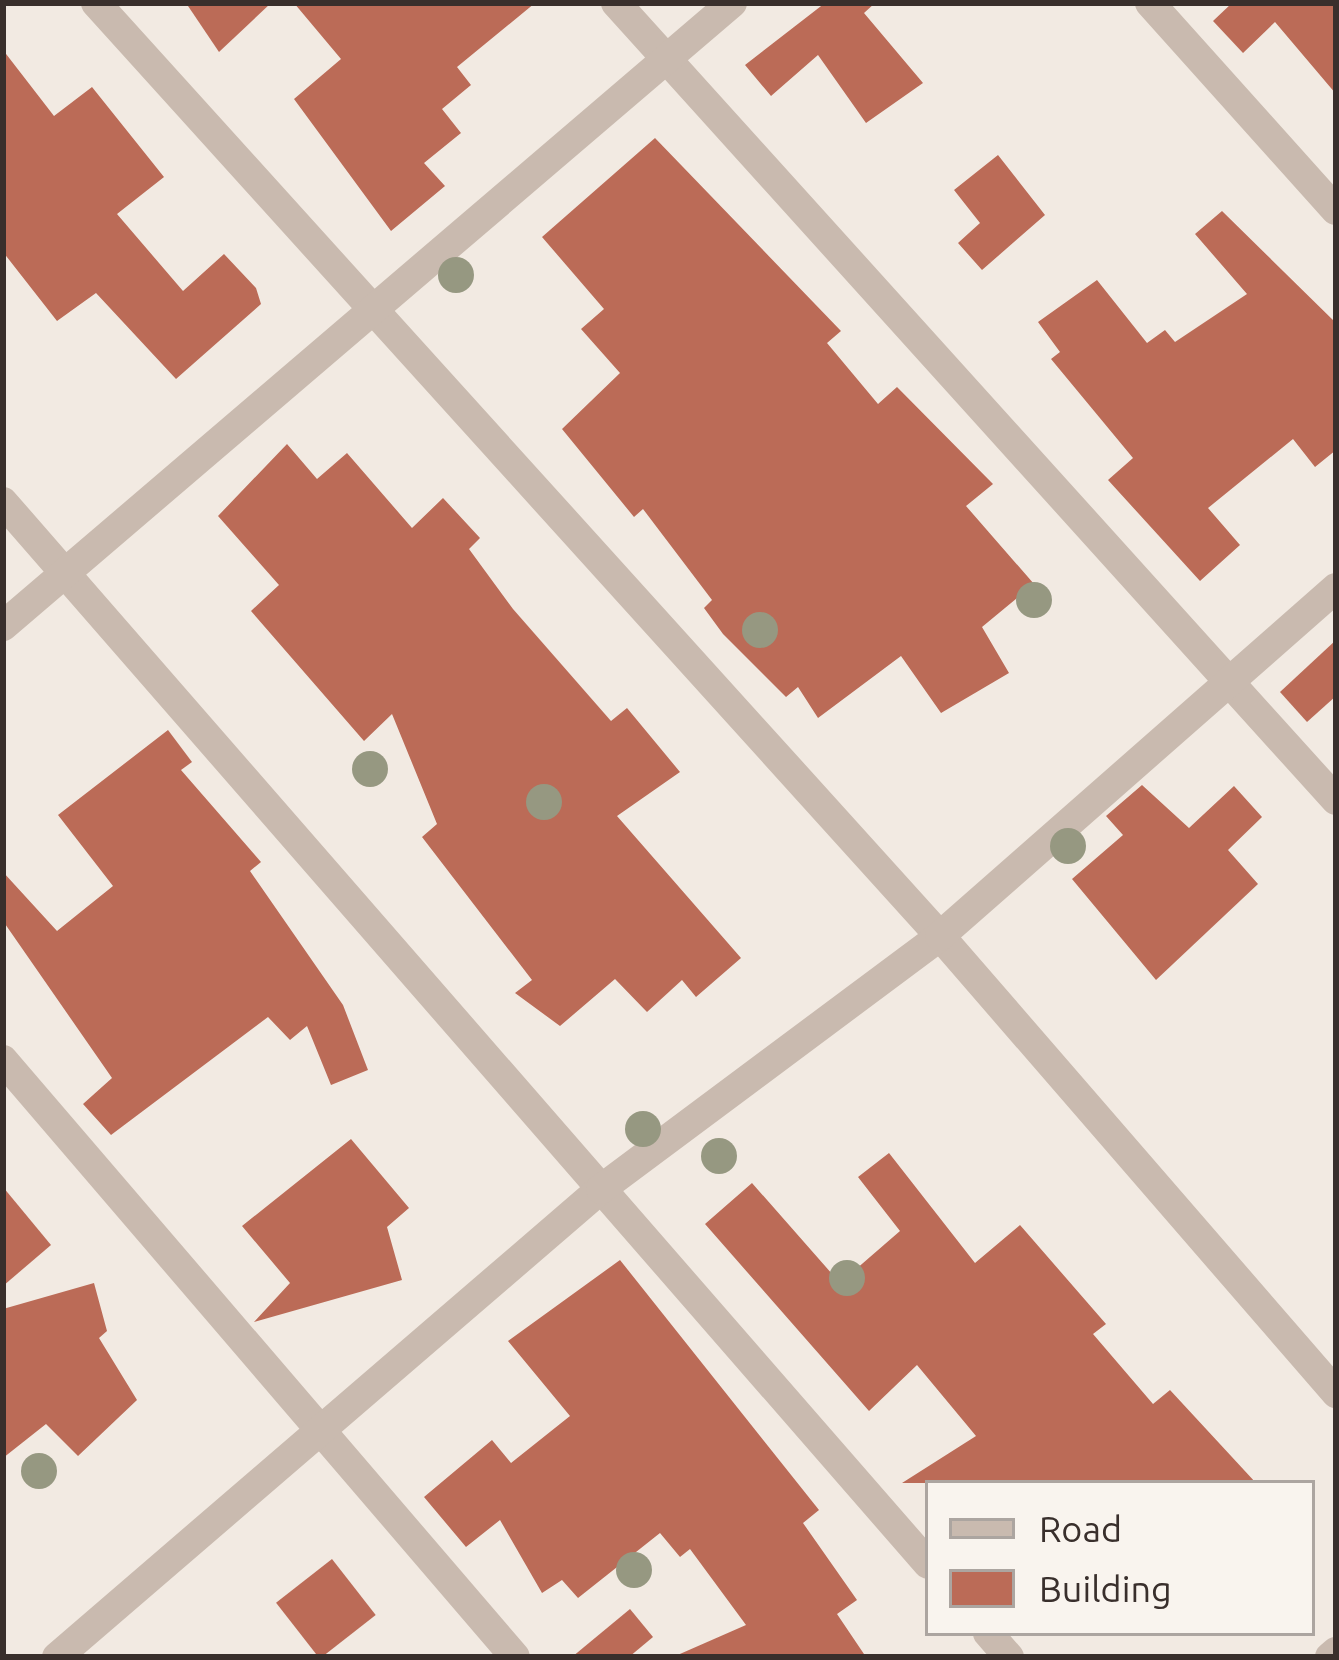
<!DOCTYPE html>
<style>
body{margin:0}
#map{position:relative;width:1339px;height:1660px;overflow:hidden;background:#f2eae2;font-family:Ubuntu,sans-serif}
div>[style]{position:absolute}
.building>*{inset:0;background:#bb6b57;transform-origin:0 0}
.street>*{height:30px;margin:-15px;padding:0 15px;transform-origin:15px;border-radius:15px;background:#c9baaf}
.trees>*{width:36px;height:36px;margin:-18px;border-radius:50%;background:#969881}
span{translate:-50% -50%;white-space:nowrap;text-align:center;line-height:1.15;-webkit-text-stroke:12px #f9f4ee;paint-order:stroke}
.frame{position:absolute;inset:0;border:6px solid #392f2c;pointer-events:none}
.legend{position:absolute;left:925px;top:1480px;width:390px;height:156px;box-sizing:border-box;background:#f9f4ee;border:3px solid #aca5a0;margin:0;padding:15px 21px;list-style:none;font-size:36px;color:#392f2c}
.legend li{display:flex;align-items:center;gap:24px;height:60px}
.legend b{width:60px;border:3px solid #aca5a0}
</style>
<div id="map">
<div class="building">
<i style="clip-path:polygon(186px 3px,271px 3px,219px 52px)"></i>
<i style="clip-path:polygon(294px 3px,535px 3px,457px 67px,471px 85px,442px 109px,461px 133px,424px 163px,445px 186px,391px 231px,294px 99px,341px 59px)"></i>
<i style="clip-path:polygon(825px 3px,875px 3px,864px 13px,923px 83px,866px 123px,818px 55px,771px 96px,745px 65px)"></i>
<i style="clip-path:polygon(1232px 3px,1336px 3px,1336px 94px,1275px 22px,1243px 53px,1213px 21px)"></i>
<i style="clip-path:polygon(3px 50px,54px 116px,92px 87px,164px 177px,117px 214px,183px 291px,224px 254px,256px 288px,261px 304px,176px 379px,96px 293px,57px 321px,3px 252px)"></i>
<i style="clip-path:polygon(655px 138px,841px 331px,827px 343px,878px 404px,897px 387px,993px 484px,966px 506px,1034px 584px,982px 627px,1009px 673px,941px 713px,901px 656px,818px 718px,798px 687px,786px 697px,723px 634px,704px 608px,712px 600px,643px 509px,634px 517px,562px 429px,620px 373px,581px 329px,604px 309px,542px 237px)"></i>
<i style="clip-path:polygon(998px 155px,1045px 215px,982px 270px,958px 243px,980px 223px,954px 190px)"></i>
<i style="clip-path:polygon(1222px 211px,1336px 323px,1336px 450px,1315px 467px,1293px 439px,1208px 508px,1240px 545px,1200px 581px,1108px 480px,1133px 458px,1051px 359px,1060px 352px,1038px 322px,1097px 280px,1147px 343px,1165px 330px,1175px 342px,1247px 294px,1195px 234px)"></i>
<i style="clip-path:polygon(287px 444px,317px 479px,347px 453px,412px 528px,443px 498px,480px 538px,469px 549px,513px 609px,611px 721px,627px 708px,680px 772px,617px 816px,741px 958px,696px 997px,682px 980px,647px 1012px,615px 979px,560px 1026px,515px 993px,532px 980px,422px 837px,437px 824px,392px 714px,364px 741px,251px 611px,279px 585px,218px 516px)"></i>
<i style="clip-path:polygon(1336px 640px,1336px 696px,1307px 722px,1280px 692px)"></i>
<i style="clip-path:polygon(168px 730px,192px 762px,181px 770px,261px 862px,250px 871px,343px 1005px,368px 1070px,331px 1085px,307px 1026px,290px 1040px,268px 1017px,111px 1135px,83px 1104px,112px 1078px,3px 921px,3px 872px,57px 931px,113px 886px,58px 815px)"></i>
<i style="clip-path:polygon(1142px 785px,1189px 828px,1234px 786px,1262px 817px,1228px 850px,1258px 884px,1156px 980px,1072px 879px,1123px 835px,1106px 816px)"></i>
<i style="clip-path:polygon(351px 1139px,409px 1208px,387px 1227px,402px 1280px,254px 1322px,290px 1283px,242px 1226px)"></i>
<i style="clip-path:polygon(889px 1153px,975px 1263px,1020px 1225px,1106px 1324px,1093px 1334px,1153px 1404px,1170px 1390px,1256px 1483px,902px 1483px,976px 1436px,917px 1365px,869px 1411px,705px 1224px,752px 1183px,840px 1283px,900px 1231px,858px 1177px)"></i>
<i style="clip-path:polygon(3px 1187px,51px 1245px,3px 1286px)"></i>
<i style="clip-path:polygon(620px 1260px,819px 1510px,803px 1523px,857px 1600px,837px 1614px,866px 1657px,673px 1657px,746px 1625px,690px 1549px,680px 1557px,660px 1533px,578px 1598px,562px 1580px,542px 1593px,500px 1520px,466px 1547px,424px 1497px,492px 1440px,511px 1463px,570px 1416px,508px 1341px)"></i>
<i style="clip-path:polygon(94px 1283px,107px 1331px,99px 1338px,137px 1400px,78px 1456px,46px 1424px,3px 1458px,3px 1309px)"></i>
<i style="left:332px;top:1559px;width:71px;height:71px;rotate:52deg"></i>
<i style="clip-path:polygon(630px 1609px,653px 1637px,629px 1657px,572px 1657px)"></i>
</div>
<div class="street">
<i style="left:96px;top:3px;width:1258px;rotate:47.87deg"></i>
<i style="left:940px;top:936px;width:605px;rotate:49.09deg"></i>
<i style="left:616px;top:3px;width:1074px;rotate:47.91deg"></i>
<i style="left:1150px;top:3px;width:278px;rotate:48.1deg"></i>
<i style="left:3px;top:502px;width:1408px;rotate:48.94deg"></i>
<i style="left:3px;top:626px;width:959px;rotate:-40.52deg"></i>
<i style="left:3px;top:1060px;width:786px;rotate:49.38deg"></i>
<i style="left:988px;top:1633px;width:32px;rotate:49deg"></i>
<i style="left:57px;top:1657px;width:718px;rotate:-40.71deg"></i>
<i style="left:601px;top:1189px;width:423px;rotate:-36.7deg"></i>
<i style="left:940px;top:936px;width:527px;rotate:-41.31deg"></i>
<i style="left:1330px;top:1657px;width:8px;rotate:-40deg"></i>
</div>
<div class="trees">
<i style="left:456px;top:275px"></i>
<i style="left:1034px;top:600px"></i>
<i style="left:760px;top:630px"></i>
<i style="left:370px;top:769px"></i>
<i style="left:544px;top:802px"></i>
<i style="left:1068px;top:846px"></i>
<i style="left:643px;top:1129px"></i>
<i style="left:719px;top:1156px"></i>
<i style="left:847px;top:1278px"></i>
<i style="left:39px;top:1471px"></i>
<i style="left:634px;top:1570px"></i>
</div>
<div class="frame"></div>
<ul class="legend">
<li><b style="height:15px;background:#c9baaf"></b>Road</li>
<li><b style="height:33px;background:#bb6b57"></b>Building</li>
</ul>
</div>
